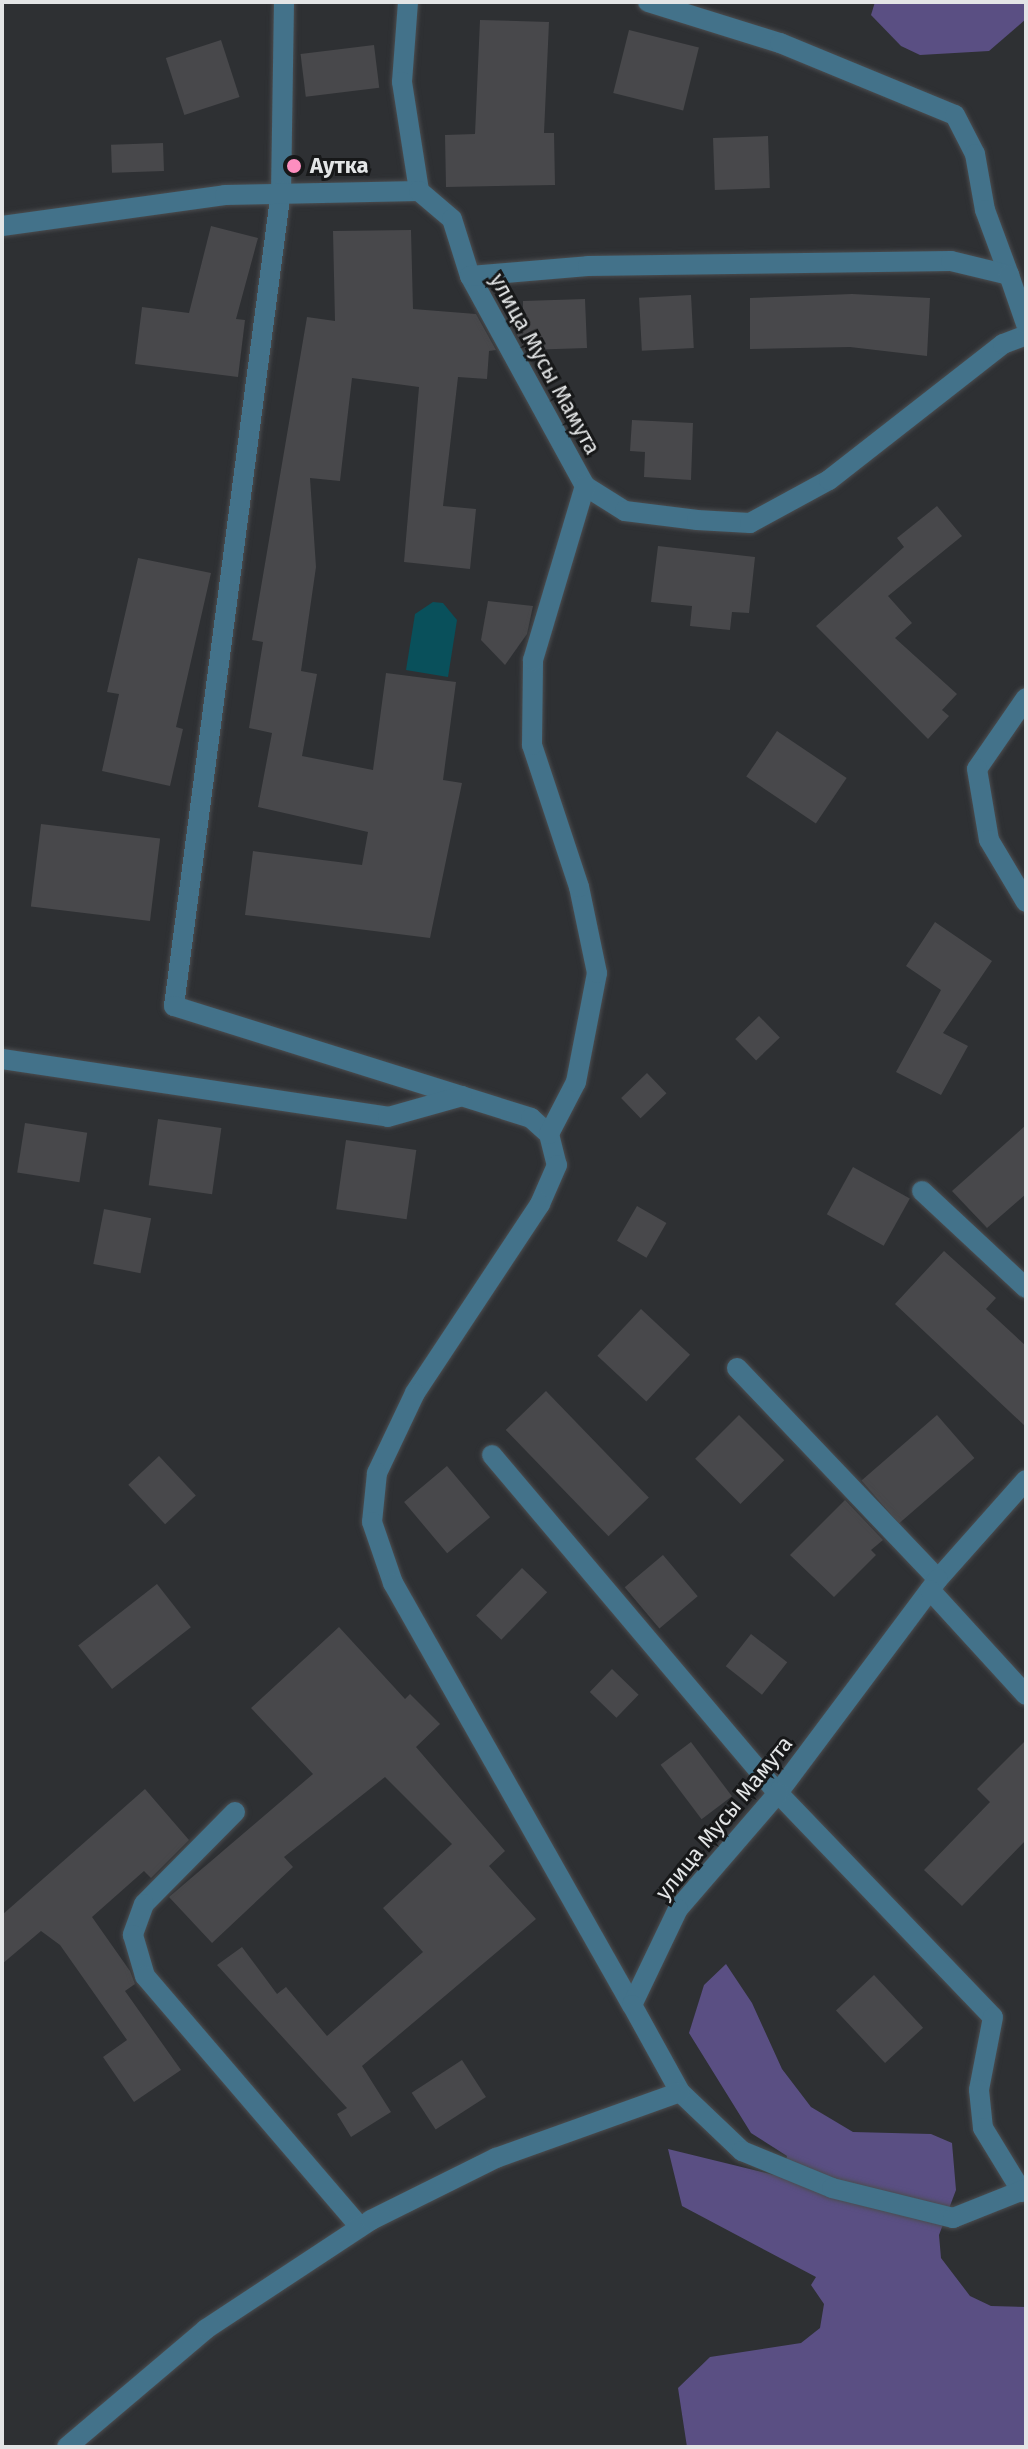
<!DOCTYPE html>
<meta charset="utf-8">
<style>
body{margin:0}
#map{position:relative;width:1028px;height:2449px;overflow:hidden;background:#2e3033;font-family:"Fira Sans",sans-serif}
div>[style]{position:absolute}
.forest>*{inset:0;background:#5a4f83}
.water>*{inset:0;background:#09505b}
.building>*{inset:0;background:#48484b;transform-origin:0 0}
.roads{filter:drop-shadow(0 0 2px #4b4d50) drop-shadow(0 0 2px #4b4d50)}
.minor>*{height:20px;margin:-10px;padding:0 10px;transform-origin:10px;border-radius:10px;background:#43728a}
.dots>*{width:22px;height:22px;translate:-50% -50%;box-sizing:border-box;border:4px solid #171819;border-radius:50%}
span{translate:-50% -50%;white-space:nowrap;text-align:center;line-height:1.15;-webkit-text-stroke:6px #171819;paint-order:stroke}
.poi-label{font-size:22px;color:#e3e5e6;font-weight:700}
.left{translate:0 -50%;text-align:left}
.street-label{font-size:22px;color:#e3e5e6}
.frame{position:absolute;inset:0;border:4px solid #e3e5e6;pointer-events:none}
</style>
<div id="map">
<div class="forest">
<i style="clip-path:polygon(875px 2px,1026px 2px,1026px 19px,989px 51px,920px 55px,901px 46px,871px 15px)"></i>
<i style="clip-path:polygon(726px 1964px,752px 2003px,782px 2069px,811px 2107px,853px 2132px,931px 2134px,952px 2143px,956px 2190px,939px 2235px,941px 2258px,970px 2296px,991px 2306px,1026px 2307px,1026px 2447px,687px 2447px,678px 2388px,710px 2357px,801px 2343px,820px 2328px,824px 2304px,811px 2285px,816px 2277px,682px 2206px,668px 2149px,782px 2177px,787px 2156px,751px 2133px,689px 2033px,704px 1985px)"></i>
</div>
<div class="water">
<i style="clip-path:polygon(433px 602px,443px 603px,457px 620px,448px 677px,406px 670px,415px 614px)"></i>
</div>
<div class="building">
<i style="clip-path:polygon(480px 20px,549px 22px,544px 133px,554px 133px,555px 185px,446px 187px,445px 135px,475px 134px)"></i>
<i style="left:629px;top:30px;width:72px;height:65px;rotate:14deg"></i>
<i style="left:221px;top:40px;width:60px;height:58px;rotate:72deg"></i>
<i style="left:374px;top:45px;width:43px;height:74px;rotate:83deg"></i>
<i style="left:768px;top:136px;width:52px;height:55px;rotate:88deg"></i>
<i style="left:163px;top:143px;width:28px;height:52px;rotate:88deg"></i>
<i style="clip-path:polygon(211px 226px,258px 238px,236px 319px,245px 320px,238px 377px,135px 364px,142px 307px,189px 313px)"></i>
<i style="clip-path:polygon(411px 230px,413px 309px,476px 314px,496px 350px,489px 351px,487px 379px,458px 377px,443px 506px,476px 509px,470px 569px,404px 562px,419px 387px,352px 378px,340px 481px,310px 478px,316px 567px,301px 671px,317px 674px,302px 756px,373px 770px,386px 673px,456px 682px,443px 780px,462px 783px,430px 938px,245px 915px,253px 851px,362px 865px,368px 832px,258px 807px,272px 733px,249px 728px,263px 642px,252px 640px,307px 317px,335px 321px,333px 231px)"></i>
<i style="clip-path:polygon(852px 294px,930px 298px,927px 356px,850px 347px,750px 349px,750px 298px)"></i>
<i style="left:691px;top:295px;width:53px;height:52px;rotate:87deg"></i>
<i style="clip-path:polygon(585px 299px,587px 348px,525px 350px,507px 316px,523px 318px,523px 301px)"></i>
<i style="clip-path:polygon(632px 420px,693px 423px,691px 480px,644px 477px,645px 452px,630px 451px)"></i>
<i style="clip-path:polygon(937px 506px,962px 536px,888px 596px,912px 623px,895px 638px,957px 694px,942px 710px,949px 716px,928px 739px,816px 626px,904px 547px,897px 538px)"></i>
<i style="clip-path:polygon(658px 546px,755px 557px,749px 613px,732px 612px,730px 630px,690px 626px,692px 606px,651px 602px)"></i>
<i style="clip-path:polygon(138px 558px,211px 573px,176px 727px,183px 729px,170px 786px,102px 771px,119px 694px,107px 692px)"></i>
<i style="clip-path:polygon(488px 601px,533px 606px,527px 634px,505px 665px,481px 640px)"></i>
<i style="left:777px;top:731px;width:84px;height:55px;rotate:34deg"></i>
<i style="left:41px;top:824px;width:120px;height:83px;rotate:7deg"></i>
<i style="clip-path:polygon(935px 922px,992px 961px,943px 1033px,968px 1046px,941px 1095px,896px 1072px,941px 990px,906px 966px)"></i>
<i style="left:759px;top:1016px;width:30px;height:33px;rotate:46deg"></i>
<i style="left:647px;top:1073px;width:28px;height:36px;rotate:46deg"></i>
<i style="left:158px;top:1119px;width:64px;height:67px;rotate:8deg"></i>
<i style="left:25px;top:1123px;width:63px;height:50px;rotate:9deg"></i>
<i style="clip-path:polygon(1026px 1125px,1026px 1194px,987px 1228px,952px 1191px)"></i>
<i style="left:346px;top:1140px;width:71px;height:70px;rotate:8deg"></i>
<i style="left:853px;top:1167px;width:65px;height:54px;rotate:29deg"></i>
<i style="left:637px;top:1206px;width:34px;height:40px;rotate:30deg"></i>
<i style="left:104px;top:1209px;width:48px;height:56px;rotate:11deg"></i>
<i style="clip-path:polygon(944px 1251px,996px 1298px,986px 1309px,1026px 1346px,1026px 1427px,895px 1304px)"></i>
<i style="left:641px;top:1309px;width:67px;height:64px;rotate:43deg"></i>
<i style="left:546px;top:1391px;width:148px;height:56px;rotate:46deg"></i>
<i style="left:739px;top:1415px;width:64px;height:62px;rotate:45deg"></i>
<i style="left:937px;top:1415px;width:57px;height:100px;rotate:49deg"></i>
<i style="left:159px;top:1456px;width:54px;height:42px;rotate:47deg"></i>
<i style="left:447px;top:1466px;width:67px;height:56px;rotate:50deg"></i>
<i style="clip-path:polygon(845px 1500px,883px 1540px,871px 1550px,876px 1555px,834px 1597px,790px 1555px)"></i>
<i style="left:663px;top:1555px;width:54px;height:50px;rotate:50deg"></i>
<i style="left:522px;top:1568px;width:35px;height:66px;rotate:44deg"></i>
<i style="left:157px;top:1584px;width:55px;height:100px;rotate:52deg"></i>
<i style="clip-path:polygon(339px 1627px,405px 1699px,410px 1694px,440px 1724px,416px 1747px,505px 1851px,489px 1866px,536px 1919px,362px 2066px,391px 2112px,351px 2137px,337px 2114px,347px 2108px,217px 1965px,242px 1947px,277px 1994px,286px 1987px,327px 2036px,423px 1952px,383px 1908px,452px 1844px,385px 1777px,284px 1857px,293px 1867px,212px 1943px,169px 1897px,313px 1774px,251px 1708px)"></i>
<i style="left:751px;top:1634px;width:46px;height:41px;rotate:38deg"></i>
<i style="left:612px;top:1669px;width:37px;height:32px;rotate:44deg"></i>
<i style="clip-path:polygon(1026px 1740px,1026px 1840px,962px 1906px,924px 1870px,990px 1802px,977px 1789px)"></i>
<i style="left:691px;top:1742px;width:68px;height:38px;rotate:53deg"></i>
<i style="clip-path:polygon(145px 1789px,189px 1840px,151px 1878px,144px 1871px,92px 1917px,130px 1971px,135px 1984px,125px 1991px,181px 2070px,134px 2102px,103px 2057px,127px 2040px,60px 1945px,41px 1931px,2px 1964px,2px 1915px)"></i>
<i style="left:874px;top:1975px;width:72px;height:52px;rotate:47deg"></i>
<i style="left:462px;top:2060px;width:44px;height:60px;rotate:57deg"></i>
</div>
<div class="roads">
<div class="minor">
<i style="left:284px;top:2px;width:189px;rotate:90.9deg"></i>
<i style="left:281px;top:191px;width:822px;rotate:97.48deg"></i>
<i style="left:174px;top:1006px;width:374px;rotate:17.4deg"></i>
<i style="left:531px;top:1118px;width:24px;rotate:42deg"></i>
<i style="left:549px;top:1134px;width:32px;rotate:76deg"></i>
<i style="left:557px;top:1165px;width:43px;rotate:113.6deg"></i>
<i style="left:540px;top:1204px;width:227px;rotate:123.5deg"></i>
<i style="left:415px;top:1393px;width:89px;rotate:115.4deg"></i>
<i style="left:377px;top:1473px;width:49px;rotate:95.8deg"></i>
<i style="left:372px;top:1522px;width:65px;rotate:71deg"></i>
<i style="left:393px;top:1583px;width:485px;rotate:60.5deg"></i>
<i style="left:408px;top:2px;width:80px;rotate:94.3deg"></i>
<i style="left:402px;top:82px;width:110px;rotate:81.1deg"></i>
<i style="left:648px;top:2px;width:138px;rotate:17.3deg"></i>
<i style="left:780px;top:43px;width:189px;rotate:22.4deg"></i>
<i style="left:955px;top:115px;width:44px;rotate:62.9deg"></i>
<i style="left:975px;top:154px;width:57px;rotate:79.9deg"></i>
<i style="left:985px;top:210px;width:69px;rotate:69.7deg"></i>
<i style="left:2px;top:226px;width:225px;rotate:-7.9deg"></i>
<i style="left:225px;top:195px;width:194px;rotate:-1.2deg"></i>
<i style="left:419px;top:191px;width:43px;rotate:40.3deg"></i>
<i style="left:452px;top:219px;width:60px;rotate:72.5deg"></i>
<i style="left:470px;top:276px;width:239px;rotate:61.3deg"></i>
<i style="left:585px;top:486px;width:47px;rotate:32deg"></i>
<i style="left:625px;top:511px;width:73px;rotate:7.1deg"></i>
<i style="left:697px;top:520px;width:53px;rotate:3.2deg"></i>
<i style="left:750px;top:523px;width:90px;rotate:-28.6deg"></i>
<i style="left:829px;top:480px;width:221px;rotate:-38deg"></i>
<i style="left:1003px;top:344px;width:25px;rotate:-21deg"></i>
<i style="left:470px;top:276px;width:118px;rotate:-4.8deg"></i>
<i style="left:588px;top:266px;width:363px;rotate:-0.8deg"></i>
<i style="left:951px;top:261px;width:60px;rotate:13.6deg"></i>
<i style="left:1009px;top:275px;width:52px;rotate:70.9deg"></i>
<i style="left:1026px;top:698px;width:86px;rotate:124.6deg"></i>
<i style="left:977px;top:769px;width:72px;rotate:80.4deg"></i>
<i style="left:989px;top:840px;width:72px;rotate:59.2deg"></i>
<i style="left:2px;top:1059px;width:390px;rotate:8.5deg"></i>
<i style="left:388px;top:1117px;width:77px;rotate:-15.8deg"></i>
<i style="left:549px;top:1134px;width:59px;rotate:-62.6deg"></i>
<i style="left:576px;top:1082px;width:111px;rotate:-79.1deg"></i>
<i style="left:597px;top:973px;width:88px;rotate:-101.8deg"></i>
<i style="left:579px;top:887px;width:150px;rotate:-108.3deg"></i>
<i style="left:532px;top:745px;width:85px;rotate:-89.3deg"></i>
<i style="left:533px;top:660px;width:182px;rotate:-73.4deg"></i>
<i style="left:922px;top:1191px;width:142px;rotate:43deg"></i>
<i style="left:737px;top:1368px;width:291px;rotate:46.4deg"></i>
<i style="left:492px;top:1455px;width:443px;rotate:49.8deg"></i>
<i style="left:778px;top:1793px;width:310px;rotate:46.2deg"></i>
<i style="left:993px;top:2017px;width:74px;rotate:100.9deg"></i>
<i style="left:979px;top:2090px;width:38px;rotate:84deg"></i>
<i style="left:983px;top:2128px;width:75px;rotate:58.6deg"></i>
<i style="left:1026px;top:1480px;width:132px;rotate:131.6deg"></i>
<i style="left:938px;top:1579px;width:267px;rotate:126.8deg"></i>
<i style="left:778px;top:1793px;width:153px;rotate:130.8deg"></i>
<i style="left:678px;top:1909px;width:106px;rotate:115.6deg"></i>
<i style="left:632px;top:2005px;width:99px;rotate:61.1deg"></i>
<i style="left:680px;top:2092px;width:86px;rotate:43.6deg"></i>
<i style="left:742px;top:2151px;width:97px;rotate:22.3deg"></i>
<i style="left:832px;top:2188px;width:125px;rotate:13.9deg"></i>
<i style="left:953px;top:2218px;width:79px;rotate:-21.7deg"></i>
<i style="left:930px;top:1590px;width:142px;rotate:47.6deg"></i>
<i style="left:235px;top:1812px;width:129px;rotate:134.7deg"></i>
<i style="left:144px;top:1904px;width:33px;rotate:110deg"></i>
<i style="left:133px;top:1935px;width:43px;rotate:73.7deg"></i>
<i style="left:145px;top:1976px;width:330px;rotate:49.4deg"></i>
<i style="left:67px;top:2447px;width:182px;rotate:-40.3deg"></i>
<i style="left:206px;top:2329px;width:198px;rotate:-33.4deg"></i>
<i style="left:371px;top:2220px;width:140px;rotate:-26.4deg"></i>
<i style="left:496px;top:2158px;width:195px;rotate:-19.7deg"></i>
</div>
</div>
<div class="dots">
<i style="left:294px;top:166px;background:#fd8ebf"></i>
</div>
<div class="poi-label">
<span class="left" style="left:310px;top:166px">Аутка</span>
</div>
<div class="street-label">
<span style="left:545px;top:364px;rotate:61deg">улица Мусы Мамута</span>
<span style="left:724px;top:1818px;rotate:-51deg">улица Мусы Мамута</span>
</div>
<div class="frame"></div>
</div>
